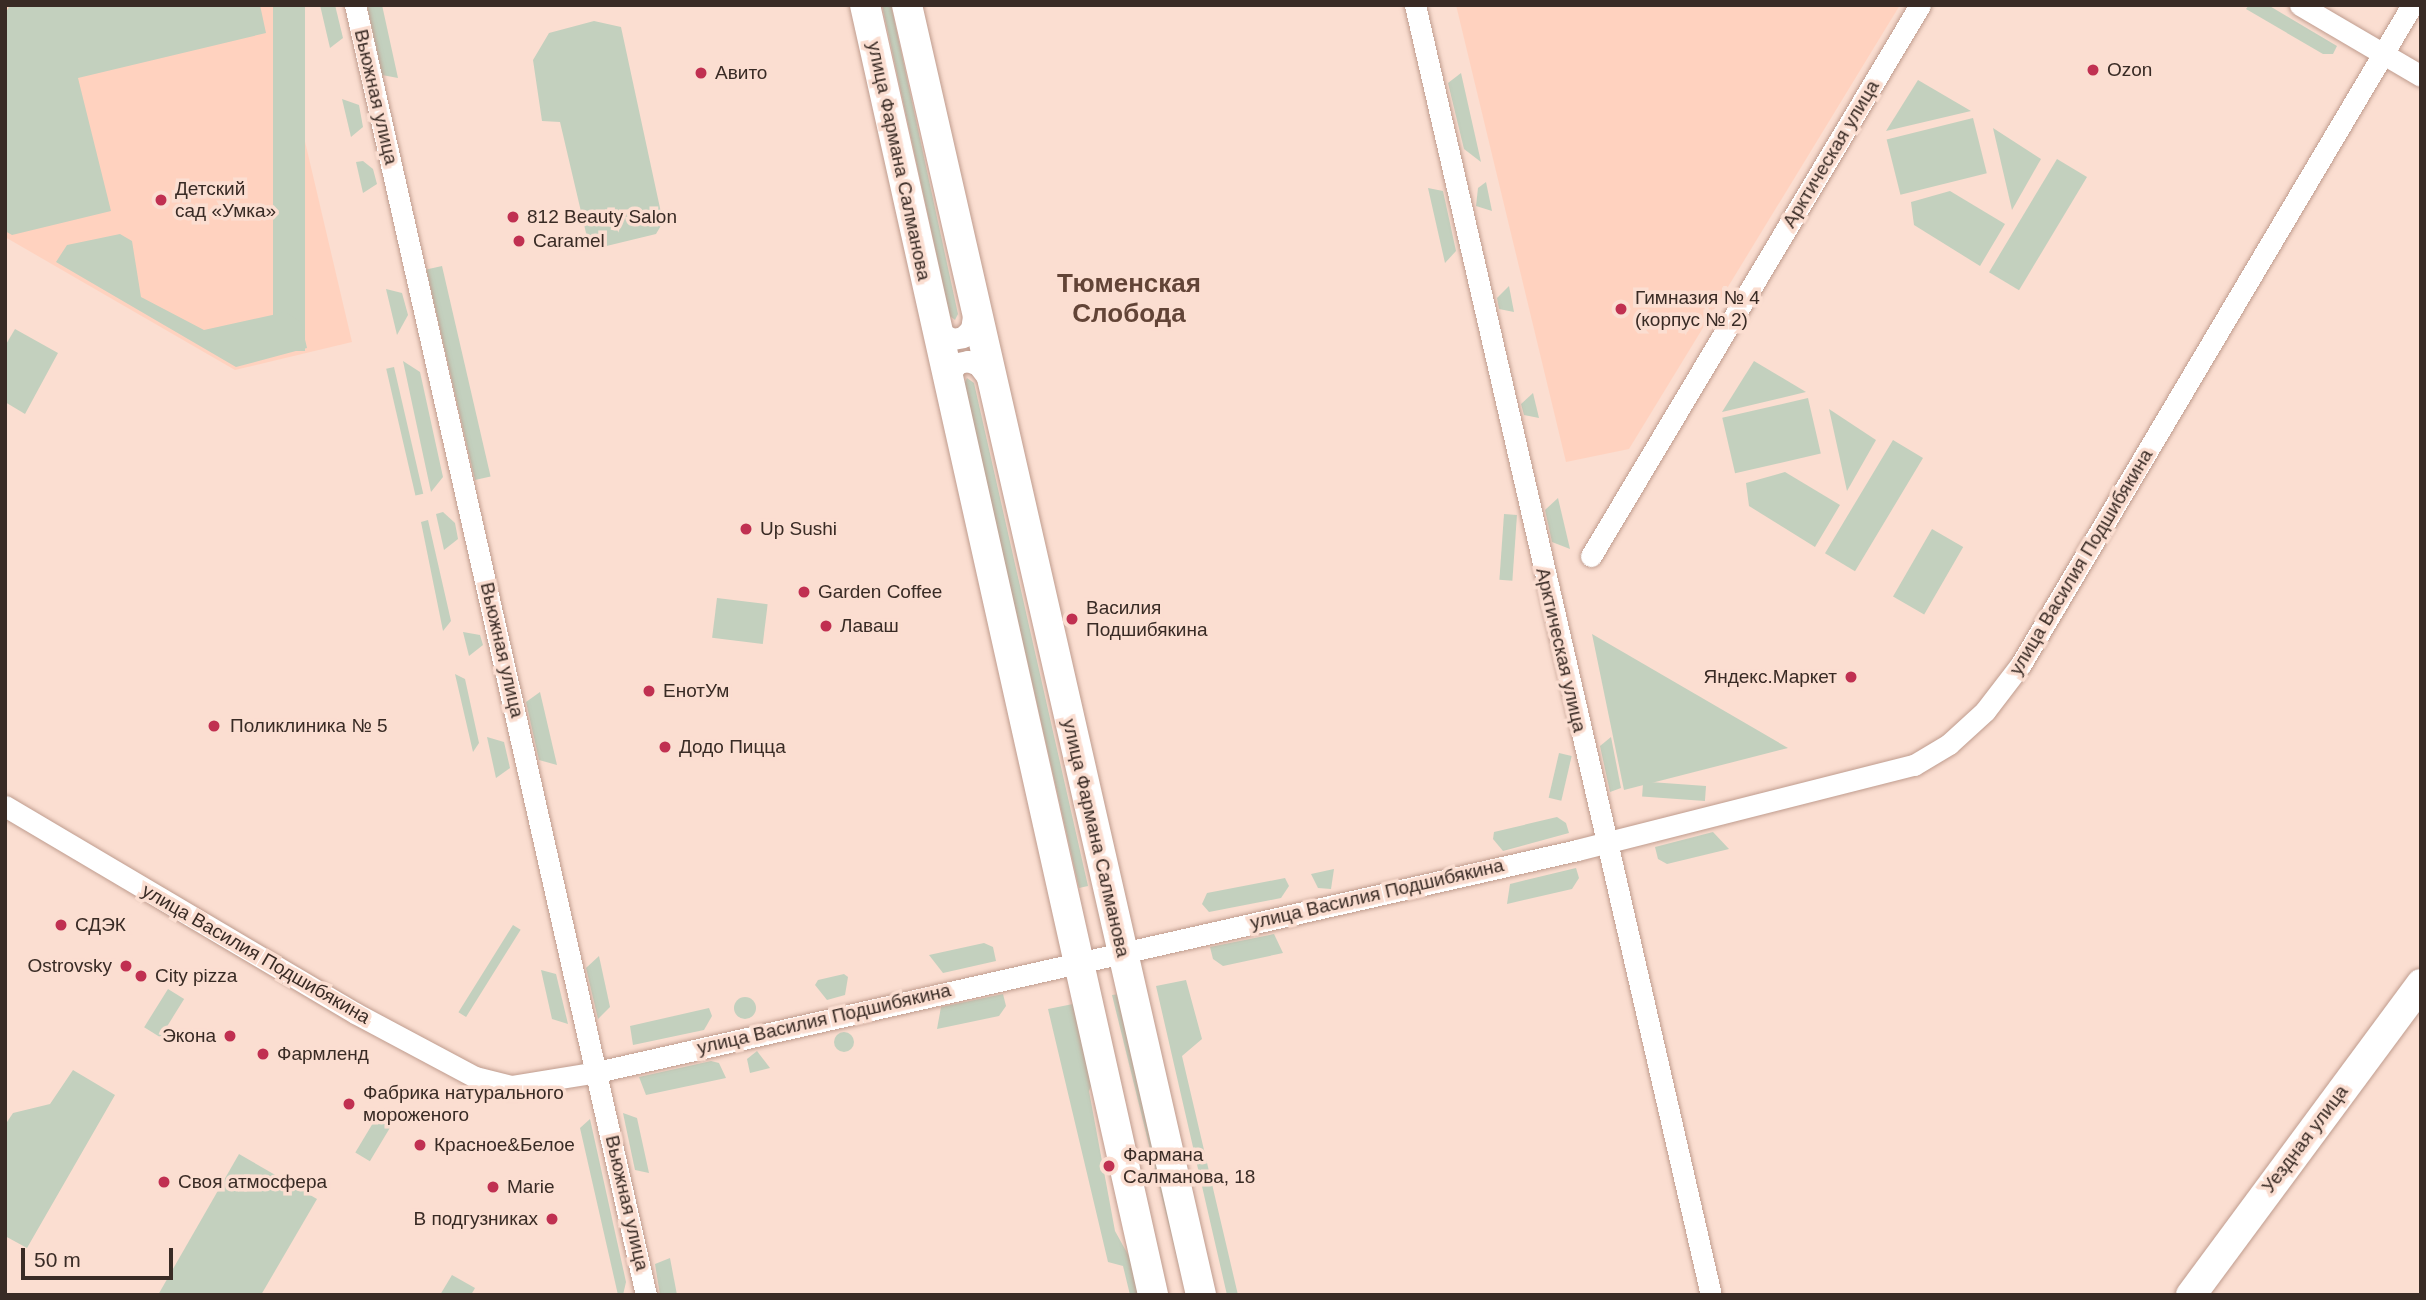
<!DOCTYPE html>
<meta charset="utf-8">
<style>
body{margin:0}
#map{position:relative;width:2426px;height:1300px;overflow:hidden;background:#fbded1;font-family:Helvetica,sans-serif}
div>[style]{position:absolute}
.built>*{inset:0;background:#ffd2bf}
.green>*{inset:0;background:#c3d0be;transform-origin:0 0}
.round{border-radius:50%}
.roads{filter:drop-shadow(0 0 2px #bf9c8e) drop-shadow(0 0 2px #bf9c8e)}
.street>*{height:21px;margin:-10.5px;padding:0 10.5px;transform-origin:10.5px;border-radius:10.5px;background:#fff}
.secondary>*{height:30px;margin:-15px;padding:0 15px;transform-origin:15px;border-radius:15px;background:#fff}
.dots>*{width:19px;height:19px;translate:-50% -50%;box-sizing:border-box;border:4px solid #fbded1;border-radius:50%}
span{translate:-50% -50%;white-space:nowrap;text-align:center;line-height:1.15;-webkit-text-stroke:7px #fbded1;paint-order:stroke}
.poi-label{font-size:19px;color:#392b25}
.left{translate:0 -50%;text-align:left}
.right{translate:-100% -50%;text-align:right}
.street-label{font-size:19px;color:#392b25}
.district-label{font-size:26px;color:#624437;font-weight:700}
.frame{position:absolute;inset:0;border:7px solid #392b25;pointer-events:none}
.scale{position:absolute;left:21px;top:1248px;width:152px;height:32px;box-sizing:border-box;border:4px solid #392b25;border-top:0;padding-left:9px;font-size:21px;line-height:24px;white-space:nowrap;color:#392b25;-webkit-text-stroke:5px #fbded1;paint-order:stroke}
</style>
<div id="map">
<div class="built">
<i style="clip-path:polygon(5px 5px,273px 5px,352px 342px,235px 370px,5px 237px)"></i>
<i style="clip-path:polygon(1456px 5px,1900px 5px,1629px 449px,1566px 462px)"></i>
</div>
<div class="green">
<i style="clip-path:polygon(10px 5px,260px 5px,266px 33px,78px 78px,111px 211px,12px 235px,5px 231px,5px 14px)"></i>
<i style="left:273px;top:5px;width:32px;height:346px"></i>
<i style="clip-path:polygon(320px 5px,335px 5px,343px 38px,330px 48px)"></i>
<i style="clip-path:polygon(367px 5px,382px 5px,398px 78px,382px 75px)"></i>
<i style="clip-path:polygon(882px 5px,891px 5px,958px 314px,955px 320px,950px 316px)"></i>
<i style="clip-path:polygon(2249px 5px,2268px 5px,2337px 46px,2333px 54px,2323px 54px,2246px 9px)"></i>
<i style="clip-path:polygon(594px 21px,621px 27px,663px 222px,656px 234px,590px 250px,560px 122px,542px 121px,533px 60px,549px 33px)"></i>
<i style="clip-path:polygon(1461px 73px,1481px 162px,1464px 149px,1448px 83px)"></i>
<i style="clip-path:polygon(1918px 80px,1971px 111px,1886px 131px)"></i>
<i style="clip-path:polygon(342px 99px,359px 105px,363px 127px,351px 137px)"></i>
<i style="left:1973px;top:118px;width:57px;height:89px;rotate:76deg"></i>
<i style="clip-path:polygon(1993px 128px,2041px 159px,2012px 210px)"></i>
<i style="left:2057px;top:159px;width:35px;height:132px;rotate:31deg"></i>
<i style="clip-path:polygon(363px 161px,373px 169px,377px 184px,363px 193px,356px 162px)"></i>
<i style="clip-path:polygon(1486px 182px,1492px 211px,1476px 206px,1478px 188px)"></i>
<i style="clip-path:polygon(1428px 188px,1443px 191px,1456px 251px,1445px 263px)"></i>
<i style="clip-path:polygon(1950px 191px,2005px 224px,1980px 266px,1914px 225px,1911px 202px)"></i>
<i style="clip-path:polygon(120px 234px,132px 241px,141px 297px,204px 330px,286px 312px,301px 322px,307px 348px,236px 367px,56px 262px,67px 245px)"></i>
<i style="left:442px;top:266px;width:216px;height:16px;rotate:77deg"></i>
<i style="clip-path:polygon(1509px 286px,1514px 312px,1499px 309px,1497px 298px)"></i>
<i style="clip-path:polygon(386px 289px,402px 293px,408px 315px,397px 335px)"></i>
<i style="clip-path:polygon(15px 329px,58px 353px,25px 414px,5px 402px,5px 346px)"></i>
<i style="clip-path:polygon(403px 361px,420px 372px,443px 477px,431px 492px)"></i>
<i style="clip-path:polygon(1754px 361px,1806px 392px,1722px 412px)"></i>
<i style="left:394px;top:367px;width:130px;height:8px;rotate:77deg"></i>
<i style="clip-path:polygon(967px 378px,974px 383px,1088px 886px,1079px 888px,964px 384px)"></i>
<i style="clip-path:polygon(1533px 393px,1539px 418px,1524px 415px,1521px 404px)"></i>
<i style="left:1808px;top:398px;width:57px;height:88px;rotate:77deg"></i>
<i style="clip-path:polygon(1829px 409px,1876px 440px,1847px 491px)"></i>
<i style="left:1893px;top:440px;width:35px;height:132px;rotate:31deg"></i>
<i style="clip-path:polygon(1785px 472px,1840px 505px,1815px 547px,1749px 506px,1746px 483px)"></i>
<i style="clip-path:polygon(1558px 498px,1570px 549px,1552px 542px,1545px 510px)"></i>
<i style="clip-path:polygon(443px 512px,455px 523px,458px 539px,444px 550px,436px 514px)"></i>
<i style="left:1504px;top:514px;width:13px;height:66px;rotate:4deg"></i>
<i style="clip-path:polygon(428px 520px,451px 621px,443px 631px,421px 522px)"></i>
<i style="left:1932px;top:529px;width:36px;height:78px;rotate:30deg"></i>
<i style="left:717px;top:598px;width:51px;height:40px;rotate:7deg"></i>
<i style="clip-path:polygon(463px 632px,480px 635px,483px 645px,469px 656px)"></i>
<i style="clip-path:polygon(1592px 634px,1788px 748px,1624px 790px)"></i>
<i style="clip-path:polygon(455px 674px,465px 679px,479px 743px,473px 752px)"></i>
<i style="clip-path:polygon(540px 692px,557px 765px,539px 760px,526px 702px)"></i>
<i style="clip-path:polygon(487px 737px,504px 742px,510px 768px,496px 778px)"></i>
<i style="clip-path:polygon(1611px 737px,1621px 788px,1610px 792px,1600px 746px)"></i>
<i style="left:1559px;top:753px;width:13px;height:46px;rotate:13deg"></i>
<i style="left:1706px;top:786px;width:15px;height:63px;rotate:94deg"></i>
<i style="clip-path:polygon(1557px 817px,1566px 823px,1569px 833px,1503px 851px,1493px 839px,1494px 832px)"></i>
<i style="clip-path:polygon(1713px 832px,1729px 849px,1667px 864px,1658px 859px,1655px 847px)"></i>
<i style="clip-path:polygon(1576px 868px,1579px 878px,1572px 889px,1507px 904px,1510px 884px)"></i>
<i style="clip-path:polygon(1334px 869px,1331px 889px,1318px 888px,1311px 874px)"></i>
<i style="clip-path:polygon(1285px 878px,1289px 886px,1281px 898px,1209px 912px,1202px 904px,1207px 893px)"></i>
<i style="left:513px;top:925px;width:9px;height:103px;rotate:32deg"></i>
<i style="clip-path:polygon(1274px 934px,1283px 953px,1223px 966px,1213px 959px,1210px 947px)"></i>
<i style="clip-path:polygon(984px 943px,993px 947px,996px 961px,943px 973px,929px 955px)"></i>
<i style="clip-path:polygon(599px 956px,610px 1007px,598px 1019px,586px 968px)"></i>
<i style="clip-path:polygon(541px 970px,556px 974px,568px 1024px,552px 1019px)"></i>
<i style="clip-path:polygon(844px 974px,848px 977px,845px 995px,827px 1000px,815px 985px,818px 980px)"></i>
<i style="clip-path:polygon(1186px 980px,1202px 1039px,1182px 1056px,1238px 1295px,1227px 1295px,1156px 986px)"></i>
<i style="left:168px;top:989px;width:19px;height:45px;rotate:32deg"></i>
<i style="clip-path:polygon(1003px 994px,1006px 1006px,999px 1016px,937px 1029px,941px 1007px)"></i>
<i style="clip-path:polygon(1120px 994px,1186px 1295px,1112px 995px)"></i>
<i class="round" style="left:734px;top:997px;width:22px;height:22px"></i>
<i style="clip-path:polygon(1078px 1003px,1094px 1078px,1089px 1091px,1115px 1231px,1136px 1269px,1142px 1295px,1130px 1295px,1123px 1266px,1108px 1262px,1048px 1009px)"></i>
<i style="clip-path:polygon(709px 1008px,712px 1016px,704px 1030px,633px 1045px,630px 1026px)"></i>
<i class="round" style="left:834px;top:1032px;width:20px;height:20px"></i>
<i style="clip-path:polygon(757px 1051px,770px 1068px,750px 1073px,747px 1059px)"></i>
<i style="clip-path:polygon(711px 1061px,719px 1063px,726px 1078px,646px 1095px,639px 1077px)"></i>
<i style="clip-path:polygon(73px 1070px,115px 1095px,27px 1248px,5px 1236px,5px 1125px,13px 1113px,50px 1104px)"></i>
<i style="left:379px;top:1113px;width:17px;height:46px;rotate:31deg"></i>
<i style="clip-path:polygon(623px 1113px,637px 1118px,649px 1173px,635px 1170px)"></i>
<i style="clip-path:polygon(590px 1119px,626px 1282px,623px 1295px,618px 1295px,580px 1128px)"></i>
<i style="clip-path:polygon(239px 1154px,317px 1199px,261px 1295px,158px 1295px)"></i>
<i style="clip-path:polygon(670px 1258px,677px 1295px,660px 1295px,655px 1264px)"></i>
<i style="clip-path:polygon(452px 1275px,475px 1288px,471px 1295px,440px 1295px)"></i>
</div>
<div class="roads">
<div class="street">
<i style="left:355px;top:5px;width:1322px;rotate:77.29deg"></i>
<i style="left:1415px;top:5px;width:1324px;rotate:77.08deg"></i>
<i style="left:2300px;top:5px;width:140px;rotate:30.4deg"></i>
<i style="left:936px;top:322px;width:14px;rotate:60deg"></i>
<i style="left:943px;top:334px;width:11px;rotate:27deg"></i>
<i style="left:953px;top:339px;width:10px;rotate:-11deg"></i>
<i style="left:963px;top:337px;width:11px;rotate:-45deg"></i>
<i style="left:971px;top:329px;width:19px;rotate:-81deg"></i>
<i style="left:949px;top:387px;width:15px;rotate:-82deg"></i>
<i style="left:951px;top:372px;width:11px;rotate:-52deg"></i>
<i style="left:958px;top:363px;width:10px;rotate:-11deg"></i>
<i style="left:968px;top:361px;width:11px;rotate:22deg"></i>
<i style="left:978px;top:365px;width:20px;rotate:53deg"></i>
<i style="left:1591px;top:556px;width:642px;rotate:-59.16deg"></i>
<i style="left:5px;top:806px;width:407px;rotate:30.6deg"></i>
<i style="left:355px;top:1013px;width:136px;rotate:28.1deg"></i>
<i style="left:475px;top:1077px;width:37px;rotate:14deg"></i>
<i style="left:511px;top:1086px;width:87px;rotate:-9.2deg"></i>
<i style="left:597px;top:1072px;width:1005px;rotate:-12.76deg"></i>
<i style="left:1577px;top:850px;width:348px;rotate:-14.2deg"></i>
<i style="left:1914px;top:765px;width:41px;rotate:-31deg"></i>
<i style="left:1949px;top:744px;width:49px;rotate:-42.5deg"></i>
<i style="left:1985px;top:711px;width:59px;rotate:-52.5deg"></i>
<i style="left:2021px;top:664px;width:766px;rotate:-59.32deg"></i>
</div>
<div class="secondary">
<i style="left:865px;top:5px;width:1322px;rotate:77.41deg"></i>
<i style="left:907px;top:5px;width:1323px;rotate:77.16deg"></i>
<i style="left:2191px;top:1295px;width:387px;rotate:-53.5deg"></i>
</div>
</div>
<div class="dots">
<i style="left:2093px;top:70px;background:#c03051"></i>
<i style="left:701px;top:73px;background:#c03051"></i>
<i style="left:161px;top:200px;background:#c03051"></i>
<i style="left:513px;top:217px;background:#c03051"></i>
<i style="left:519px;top:241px;background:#c03051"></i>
<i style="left:1621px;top:309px;background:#c03051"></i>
<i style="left:746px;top:529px;background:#c03051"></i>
<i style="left:804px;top:592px;background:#c03051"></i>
<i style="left:1072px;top:619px;background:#c03051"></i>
<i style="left:826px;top:626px;background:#c03051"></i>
<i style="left:1851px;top:677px;background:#c03051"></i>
<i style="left:649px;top:691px;background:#c03051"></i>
<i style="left:214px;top:726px;background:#c03051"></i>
<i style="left:665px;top:747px;background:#c03051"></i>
<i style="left:61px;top:925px;background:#c03051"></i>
<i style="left:126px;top:966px;background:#c03051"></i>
<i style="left:141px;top:976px;background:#c03051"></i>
<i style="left:230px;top:1036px;background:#c03051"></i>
<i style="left:263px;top:1054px;background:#c03051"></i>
<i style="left:349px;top:1104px;background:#c03051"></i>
<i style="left:420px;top:1145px;background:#c03051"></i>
<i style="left:1109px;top:1166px;background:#c03051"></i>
<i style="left:164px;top:1182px;background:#c03051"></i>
<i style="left:493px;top:1187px;background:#c03051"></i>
<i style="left:552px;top:1219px;background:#c03051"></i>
</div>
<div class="poi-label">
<span class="left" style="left:2107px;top:70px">Ozon</span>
<span class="left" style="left:715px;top:73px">Авито</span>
<span class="left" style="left:175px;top:200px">Детский<br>сад «Умка»</span>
<span class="left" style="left:527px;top:217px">812 Beauty Salon</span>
<span class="left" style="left:533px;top:241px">Caramel</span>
<span class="left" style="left:1635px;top:309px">Гимназия № 4<br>(корпус № 2)</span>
<span class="left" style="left:760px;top:529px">Up Sushi</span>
<span class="left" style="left:818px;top:592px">Garden Coffee</span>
<span class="left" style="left:1086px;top:619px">Василия<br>Подшибякина</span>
<span class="left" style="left:840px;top:626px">Лаваш</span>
<span class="right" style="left:1837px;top:677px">Яндекс.Маркет</span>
<span class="left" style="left:663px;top:691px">ЕнотУм</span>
<span class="left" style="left:230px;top:726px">Поликлиника № 5</span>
<span class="left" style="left:679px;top:747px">Додо Пицца</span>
<span class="left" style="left:75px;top:925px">СДЭК</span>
<span class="right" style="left:112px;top:966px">Ostrovsky</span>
<span class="left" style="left:155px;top:976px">City pizza</span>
<span class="right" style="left:216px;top:1036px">Экона</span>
<span class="left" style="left:277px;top:1054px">Фармленд</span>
<span class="left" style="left:363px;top:1104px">Фабрика натурального<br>мороженого</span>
<span class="left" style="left:434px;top:1145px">Красное&amp;Белое</span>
<span class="left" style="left:1123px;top:1166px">Фармана<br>Салманова, 18</span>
<span class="left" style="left:178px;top:1182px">Своя атмосфера</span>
<span class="left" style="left:507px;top:1187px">Marie</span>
<span class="right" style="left:538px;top:1219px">В подгузниках</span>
</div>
<div class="street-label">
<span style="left:376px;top:97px;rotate:77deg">Вьюжная улица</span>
<span style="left:1831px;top:154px;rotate:-59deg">Арктическая улица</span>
<span style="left:899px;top:161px;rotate:78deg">улица Фармана Салманова</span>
<span style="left:2081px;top:562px;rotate:-59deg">улица Василия Подшибякина</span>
<span style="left:502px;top:650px;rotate:77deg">Вьюжная улица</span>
<span style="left:1561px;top:650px;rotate:77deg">Арктическая улица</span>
<span style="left:1096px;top:838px;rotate:77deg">улица Фармана Салманова</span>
<span style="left:1377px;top:894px;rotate:-13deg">улица Василия Подшибякина</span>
<span style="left:256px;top:954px;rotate:30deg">улица Василия Подшибякина</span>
<span style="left:824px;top:1019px;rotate:-13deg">улица Василия Подшибякина</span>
<span style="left:2305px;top:1139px;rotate:-53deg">Уездная улица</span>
<span style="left:627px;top:1203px;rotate:77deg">Вьюжная улица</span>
</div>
<div class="district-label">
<span style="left:1129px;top:299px">Тюменская<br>Слобода</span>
</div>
<div class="frame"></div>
<div class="scale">50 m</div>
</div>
